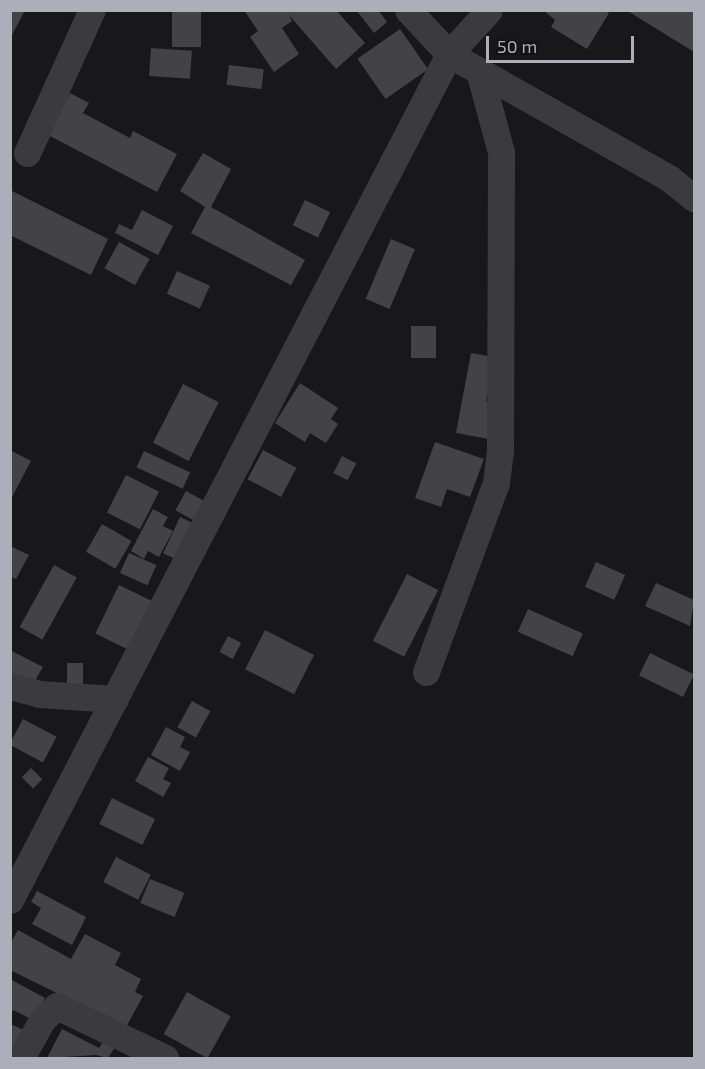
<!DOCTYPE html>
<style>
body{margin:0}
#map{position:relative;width:705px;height:1069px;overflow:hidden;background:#18181a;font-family:"Exo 2",sans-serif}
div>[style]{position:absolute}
.building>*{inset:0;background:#434347;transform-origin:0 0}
.minor>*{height:27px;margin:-13.5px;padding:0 13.5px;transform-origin:13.5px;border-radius:13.5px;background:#3a3a3f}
span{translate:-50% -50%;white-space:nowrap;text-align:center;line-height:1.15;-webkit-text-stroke:6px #131315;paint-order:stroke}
.frame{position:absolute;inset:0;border:12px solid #acaeb9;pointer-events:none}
.scale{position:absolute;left:486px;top:36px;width:148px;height:27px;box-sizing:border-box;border:3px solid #acaeb9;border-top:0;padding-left:8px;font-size:18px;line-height:21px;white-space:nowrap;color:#acaeb9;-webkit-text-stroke:4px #131315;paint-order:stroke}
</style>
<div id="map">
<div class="building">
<i style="clip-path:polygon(10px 10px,25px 10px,10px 39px)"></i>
<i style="left:172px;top:10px;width:29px;height:37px"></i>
<i style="clip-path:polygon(244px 10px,336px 10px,365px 43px,336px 69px,289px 15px,292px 21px,282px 28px,299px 54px,274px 72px,250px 37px,258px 31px)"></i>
<i style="clip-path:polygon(356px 10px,378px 10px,387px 22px,374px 33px)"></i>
<i style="clip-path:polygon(543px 10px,605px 10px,609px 13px,587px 49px,551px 27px,555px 20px)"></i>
<i style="clip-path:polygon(626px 10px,693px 10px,694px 52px)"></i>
<i style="left:400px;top:29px;width:49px;height:52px;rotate:55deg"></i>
<i style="left:151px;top:48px;width:41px;height:28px;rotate:4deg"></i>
<i style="left:229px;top:65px;width:35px;height:20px;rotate:7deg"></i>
<i style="clip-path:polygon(70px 93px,89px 103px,83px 113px,130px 138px,133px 131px,177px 154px,157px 192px,48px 135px)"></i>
<i style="clip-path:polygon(203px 153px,231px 169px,211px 207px,305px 260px,291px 285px,191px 233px,205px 207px,180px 191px)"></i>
<i style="clip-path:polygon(10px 190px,108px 239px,91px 275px,10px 235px)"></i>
<i style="left:305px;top:200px;width:28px;height:28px;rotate:26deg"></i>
<i style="clip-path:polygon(142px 210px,173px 226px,158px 255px,115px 233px,119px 224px,132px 230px)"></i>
<i style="left:391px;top:239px;width:26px;height:65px;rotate:23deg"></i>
<i style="left:119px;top:242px;width:35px;height:30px;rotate:29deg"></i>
<i style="left:177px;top:271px;width:36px;height:25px;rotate:24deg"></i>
<i style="left:411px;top:326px;width:25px;height:32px"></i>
<i style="clip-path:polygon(471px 353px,494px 357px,486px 401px,496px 403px,489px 439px,456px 433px)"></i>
<i style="clip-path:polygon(300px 383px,338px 408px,331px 419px,338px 424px,326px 443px,310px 433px,305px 442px,275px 423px)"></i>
<i style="left:183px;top:384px;width:40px;height:66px;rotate:27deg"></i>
<i style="clip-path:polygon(435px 442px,484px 459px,470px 497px,447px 489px,441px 507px,415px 498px)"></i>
<i style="clip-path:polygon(10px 450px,31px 461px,10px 501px)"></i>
<i style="left:263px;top:450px;width:38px;height:33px;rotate:28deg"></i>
<i style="left:144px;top:451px;width:51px;height:18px;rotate:25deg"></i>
<i style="left:342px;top:456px;width:16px;height:19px;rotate:27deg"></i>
<i style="left:126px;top:475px;width:37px;height:42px;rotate:27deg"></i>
<i style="left:186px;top:491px;width:26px;height:22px;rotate:29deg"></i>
<i style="clip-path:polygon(153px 509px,168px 517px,163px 526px,173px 531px,159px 557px,148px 551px,144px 559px,131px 551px)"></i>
<i style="left:180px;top:517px;width:19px;height:40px;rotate:25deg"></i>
<i style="left:102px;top:524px;width:34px;height:32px;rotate:30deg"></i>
<i style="clip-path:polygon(10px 546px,29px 555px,16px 579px,10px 576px)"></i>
<i style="left:129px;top:553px;width:30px;height:22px;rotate:24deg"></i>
<i style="left:596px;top:562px;width:32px;height:27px;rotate:24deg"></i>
<i style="left:54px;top:565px;width:26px;height:71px;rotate:29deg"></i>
<i style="left:407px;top:574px;width:35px;height:75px;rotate:27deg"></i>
<i style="clip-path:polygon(656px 583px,694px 600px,690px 626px,645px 606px)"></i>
<i style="left:119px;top:585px;width:39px;height:54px;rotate:26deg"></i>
<i style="left:528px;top:609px;width:60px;height:25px;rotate:24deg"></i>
<i style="left:265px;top:630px;width:55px;height:44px;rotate:27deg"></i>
<i style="left:228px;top:636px;width:15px;height:18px;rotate:28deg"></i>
<i style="clip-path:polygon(10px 650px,43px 667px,30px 689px,10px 679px)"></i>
<i style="left:650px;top:653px;width:49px;height:25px;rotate:26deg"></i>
<i style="left:67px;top:663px;width:16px;height:22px"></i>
<i style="left:192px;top:701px;width:21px;height:30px;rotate:29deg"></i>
<i style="left:23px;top:719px;width:38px;height:29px;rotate:28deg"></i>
<i style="clip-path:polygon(166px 727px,185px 737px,180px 747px,190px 752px,180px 771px,151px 755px)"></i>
<i style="clip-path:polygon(148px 757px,169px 768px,163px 779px,171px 783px,163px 797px,135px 781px)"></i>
<i style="left:31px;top:768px;width:16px;height:13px;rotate:45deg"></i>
<i style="left:112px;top:798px;width:48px;height:29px;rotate:26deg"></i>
<i style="left:116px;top:857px;width:39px;height:28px;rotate:27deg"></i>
<i style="left:150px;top:879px;width:37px;height:26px;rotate:22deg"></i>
<i style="clip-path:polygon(37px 891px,86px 917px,72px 945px,32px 924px,41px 908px,31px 902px)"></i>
<i style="clip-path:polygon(18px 930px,71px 959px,85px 934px,121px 953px,115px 965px,141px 979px,135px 992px,143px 996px,126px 1027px,10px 970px,10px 944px)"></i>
<i style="clip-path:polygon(10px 979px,45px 998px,33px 1020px,13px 1010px,10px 1015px)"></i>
<i style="left:187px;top:992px;width:50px;height:48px;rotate:29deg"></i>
<i style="clip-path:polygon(10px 1024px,26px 1031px,10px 1058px)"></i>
<i style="clip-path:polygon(62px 1029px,99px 1048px,104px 1040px,115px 1047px,108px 1058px,96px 1055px,47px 1058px)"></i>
</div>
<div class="minor">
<i style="left:408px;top:10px;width:60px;rotate:47deg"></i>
<i style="left:449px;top:54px;width:253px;rotate:29.4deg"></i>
<i style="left:669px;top:178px;width:32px;rotate:39deg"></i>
<i style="left:27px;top:153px;width:157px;rotate:-65.6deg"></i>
<i style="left:426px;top:672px;width:202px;rotate:-69.7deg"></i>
<i style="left:496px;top:483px;width:31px;rotate:-83deg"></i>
<i style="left:500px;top:452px;width:300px;rotate:-89.8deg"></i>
<i style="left:501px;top:152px;width:84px;rotate:-105.2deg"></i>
<i style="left:10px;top:686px;width:30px;rotate:15deg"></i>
<i style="left:39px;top:694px;width:76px;rotate:3.8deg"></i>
<i style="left:10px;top:900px;width:953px;rotate:-62.57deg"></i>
<i style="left:449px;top:54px;width:59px;rotate:-47.7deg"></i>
<i style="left:21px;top:1058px;width:43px;rotate:-61.1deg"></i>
<i style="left:42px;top:1020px;width:21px;rotate:-43deg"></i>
<i style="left:57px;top:1006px;width:120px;rotate:25.7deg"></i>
</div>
<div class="frame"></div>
<div class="scale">50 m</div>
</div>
